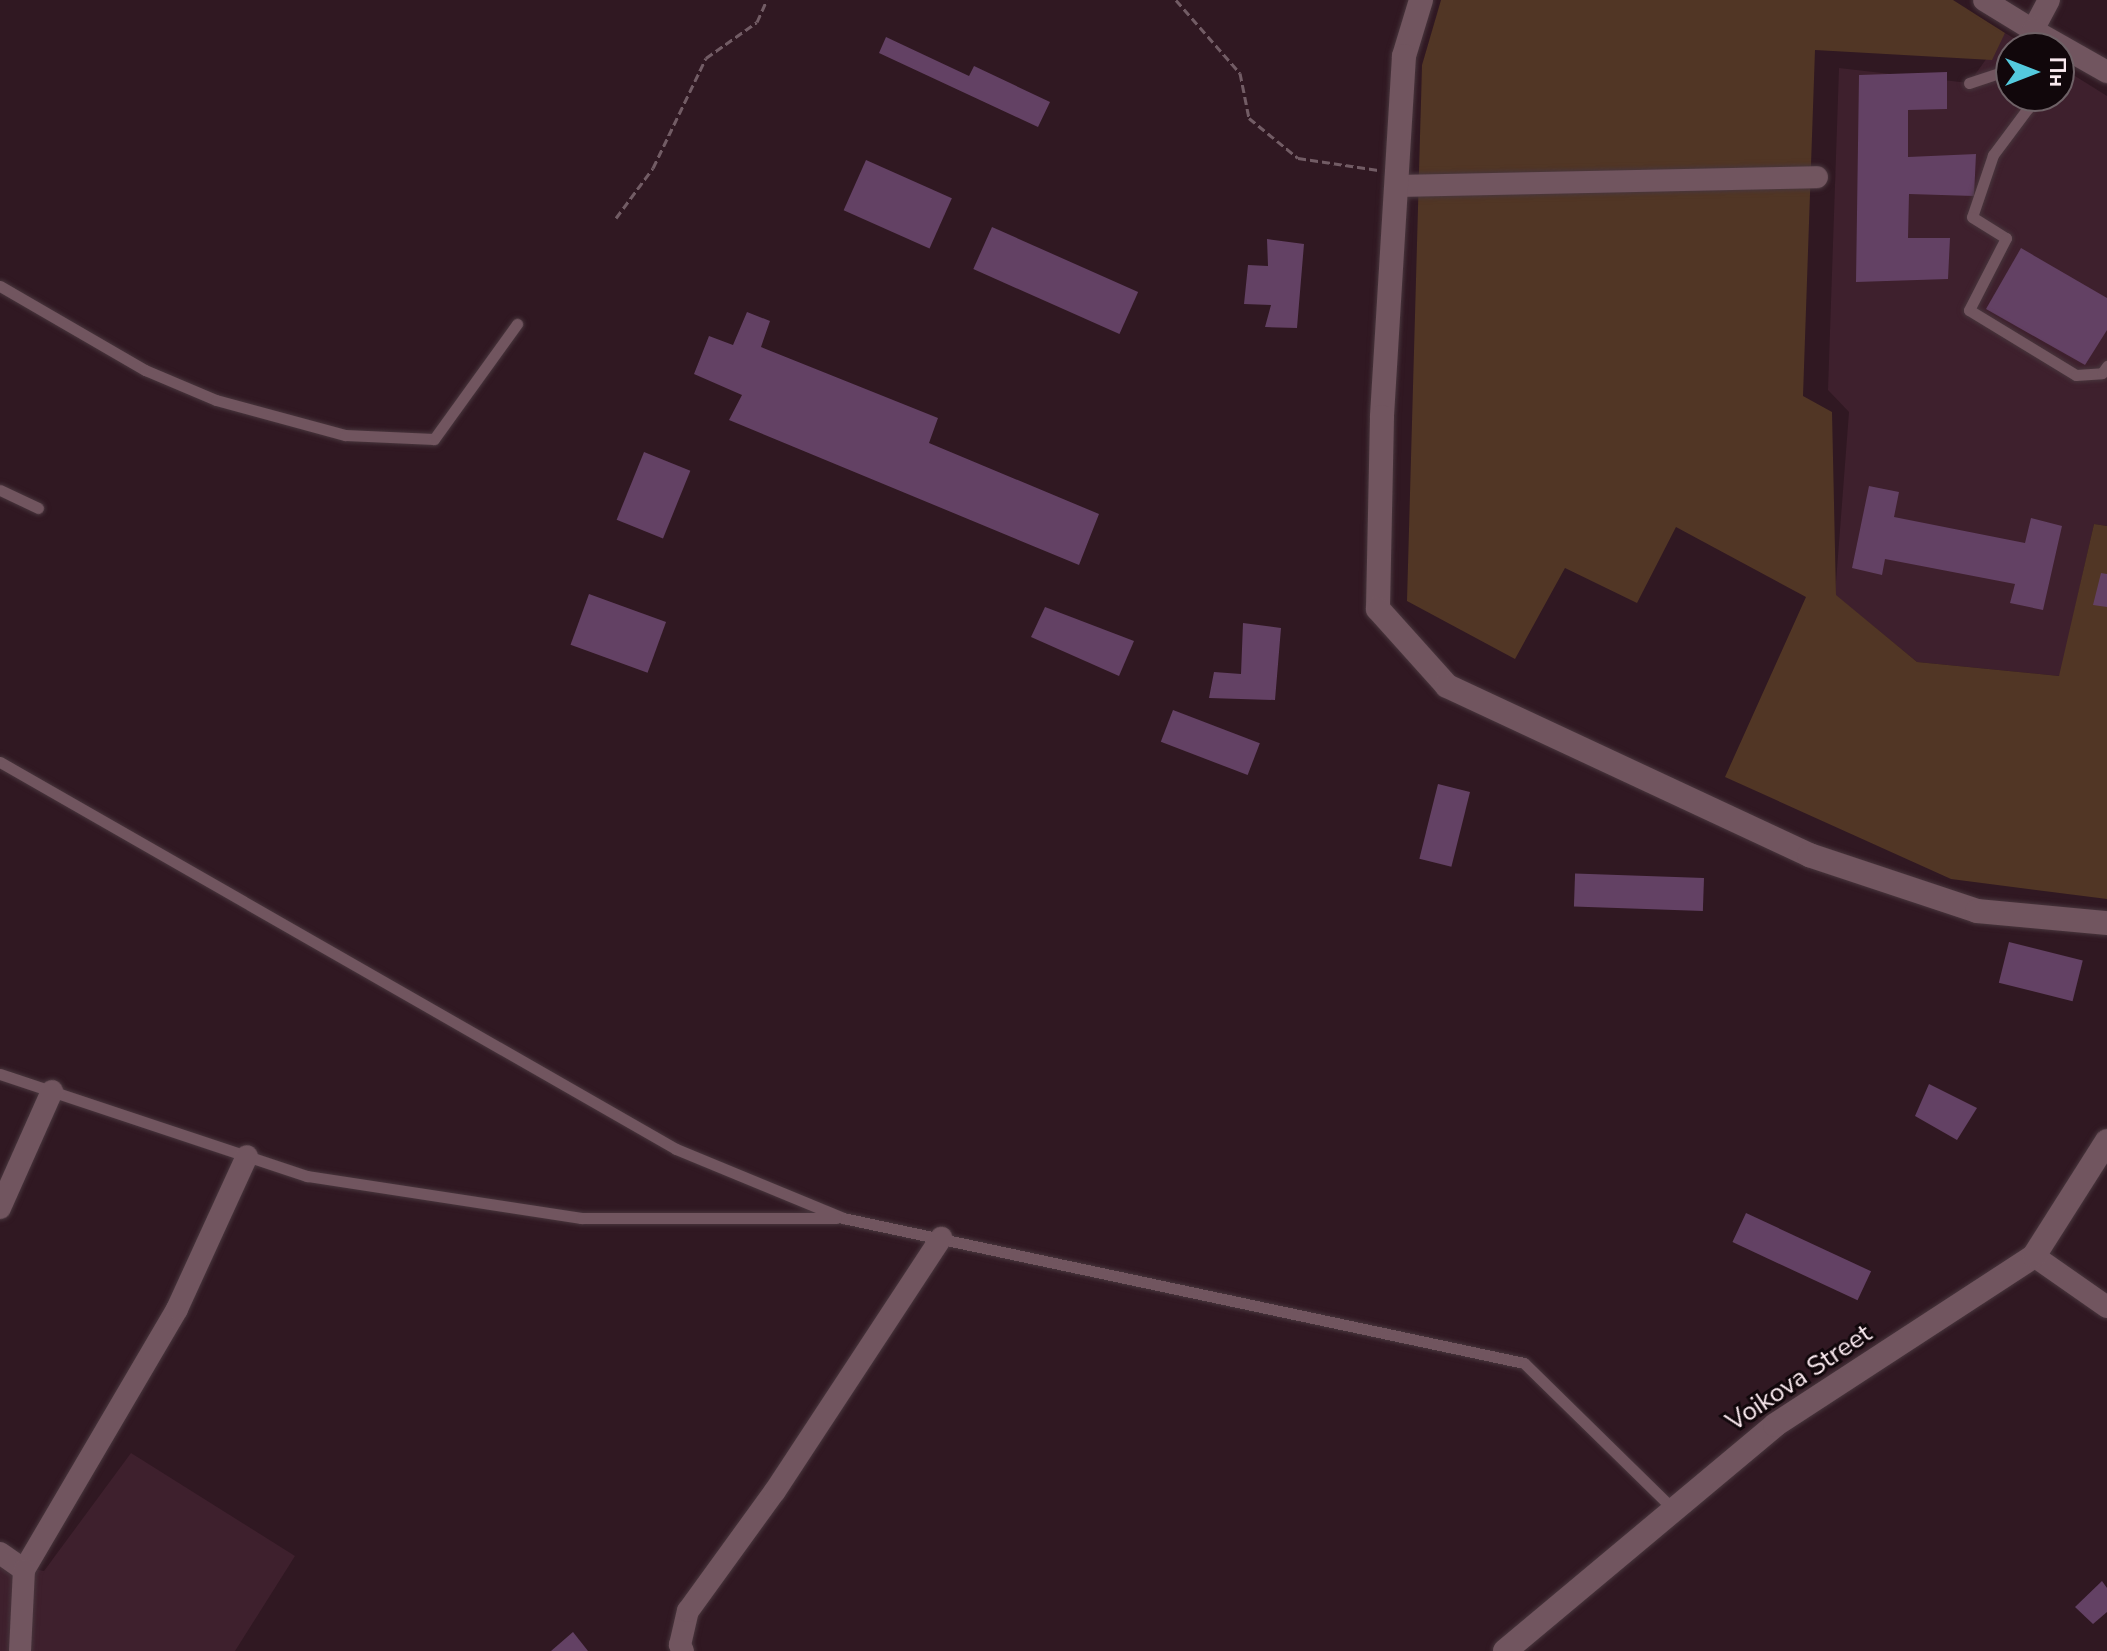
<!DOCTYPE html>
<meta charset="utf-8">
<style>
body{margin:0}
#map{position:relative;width:2107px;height:1651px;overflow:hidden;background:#301822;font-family:"Nunito Sans",sans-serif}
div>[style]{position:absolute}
.built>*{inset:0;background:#3e202d}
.green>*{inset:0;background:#513625}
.building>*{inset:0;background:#634164;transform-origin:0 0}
.path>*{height:3px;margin-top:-1.5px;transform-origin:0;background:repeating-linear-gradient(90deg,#725c65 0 8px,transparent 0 12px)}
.roads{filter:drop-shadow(0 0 2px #48363d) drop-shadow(0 0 2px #48363d)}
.service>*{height:11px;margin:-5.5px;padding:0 5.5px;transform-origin:5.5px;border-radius:5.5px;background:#71555f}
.minor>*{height:22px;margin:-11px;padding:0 11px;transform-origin:11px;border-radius:11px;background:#71555f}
.tertiary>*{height:24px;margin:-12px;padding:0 12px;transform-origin:12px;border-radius:12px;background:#71555f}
span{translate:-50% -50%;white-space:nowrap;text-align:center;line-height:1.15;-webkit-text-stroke:6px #11070b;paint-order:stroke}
.street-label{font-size:26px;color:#fae9ef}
.north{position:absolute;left:1995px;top:32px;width:80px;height:80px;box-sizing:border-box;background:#11070b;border:2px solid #6e6166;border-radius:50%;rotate:90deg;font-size:22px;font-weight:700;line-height:32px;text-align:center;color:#fae9ef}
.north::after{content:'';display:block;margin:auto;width:28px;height:36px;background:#54cade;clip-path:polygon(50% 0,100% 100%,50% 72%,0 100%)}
</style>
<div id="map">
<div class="built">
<i style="clip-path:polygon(2005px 33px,2030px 48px,2011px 48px,2011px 96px,2059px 96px,2059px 66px,2107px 96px,2107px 526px,2094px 524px,2060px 676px,1917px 662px,1835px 595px,1849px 412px,1828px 390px,1839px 68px,1969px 83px)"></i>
<i style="clip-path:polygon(131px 1453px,295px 1556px,235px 1651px,0 1651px,0 1562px,44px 1571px)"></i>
</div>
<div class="green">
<i style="clip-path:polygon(1441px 0,1953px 0,2005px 33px,1992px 60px,1815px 50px,1803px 396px,1832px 412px,1836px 595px,1917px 662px,2059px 676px,2094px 524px,2107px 526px,2107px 899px,1951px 879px,1725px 777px,1806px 597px,1676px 527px,1637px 603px,1565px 568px,1515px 659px,1407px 601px,1422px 65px)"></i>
</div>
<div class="building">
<i style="clip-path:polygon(886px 37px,969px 76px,974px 66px,1050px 102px,1038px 127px,879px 53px)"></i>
<i style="clip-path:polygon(1947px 72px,1947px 109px,1908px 110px,1908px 157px,1976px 154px,1974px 196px,1909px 194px,1908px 238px,1950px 238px,1948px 279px,1856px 282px,1859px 75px)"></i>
<i style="left:866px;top:160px;width:94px;height:55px;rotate:24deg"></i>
<i style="left:992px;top:227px;width:160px;height:46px;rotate:24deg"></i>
<i style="clip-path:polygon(1267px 239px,1304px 244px,1297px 328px,1265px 327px,1271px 305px,1244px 304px,1248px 265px,1268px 266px)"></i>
<i style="clip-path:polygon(2021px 248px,2107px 298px,2107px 330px,2085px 365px,1986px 309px)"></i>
<i style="clip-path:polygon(747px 312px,770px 321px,761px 347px,938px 418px,929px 443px,1099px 514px,1079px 565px,729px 420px,742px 395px,694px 374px,709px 336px,733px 345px)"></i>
<i style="left:644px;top:452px;width:50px;height:73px;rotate:22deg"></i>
<i style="clip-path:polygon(1869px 486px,1899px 492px,1894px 517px,2025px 543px,2031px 518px,2062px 526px,2043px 610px,2010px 603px,2015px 584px,1885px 559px,1882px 575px,1852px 568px)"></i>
<i style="clip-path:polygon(2101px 573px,2107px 574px,2107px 607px,2093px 605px)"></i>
<i style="left:589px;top:594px;width:82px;height:54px;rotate:20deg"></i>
<i style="clip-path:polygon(1045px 607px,1134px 641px,1119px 676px,1031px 637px)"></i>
<i style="clip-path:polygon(1243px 623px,1281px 628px,1275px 700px,1209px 698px,1214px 672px,1241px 674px)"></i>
<i style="left:1173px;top:710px;width:93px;height:34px;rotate:21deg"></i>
<i style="left:1438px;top:784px;width:33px;height:77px;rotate:14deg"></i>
<i style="left:1704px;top:878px;width:33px;height:129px;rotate:92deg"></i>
<i style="left:2009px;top:942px;width:76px;height:42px;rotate:14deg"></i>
<i style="clip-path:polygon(1929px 1084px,1977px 1108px,1957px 1140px,1915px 1116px)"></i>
<i style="left:1746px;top:1213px;width:138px;height:32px;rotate:25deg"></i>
<i style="clip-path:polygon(2102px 1581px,2107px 1588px,2107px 1612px,2093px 1624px,2075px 1607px)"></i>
<i style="clip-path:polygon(573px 1632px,588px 1651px,551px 1651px)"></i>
</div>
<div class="path">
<i style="left:1176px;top:0;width:97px;rotate:48.8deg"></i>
<i style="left:1240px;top:73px;width:46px;rotate:78.7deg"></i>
<i style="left:1249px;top:118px;width:63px;rotate:39.2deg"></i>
<i style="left:1298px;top:158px;width:81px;rotate:8.5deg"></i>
<i style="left:616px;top:218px;width:62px;rotate:-53.5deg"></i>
<i style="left:653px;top:168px;width:122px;rotate:-64.3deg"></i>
<i style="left:706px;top:58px;width:62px;rotate:-35.2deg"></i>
<i style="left:757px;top:22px;width:24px;rotate:-66deg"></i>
</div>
<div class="roads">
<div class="service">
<i style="left:2024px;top:48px;width:20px;rotate:-63deg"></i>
<i style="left:1969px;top:83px;width:44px;rotate:-18.4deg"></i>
<i style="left:2024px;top:96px;width:13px;rotate:72deg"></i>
<i style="left:2028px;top:108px;width:59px;rotate:126.7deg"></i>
<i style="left:1993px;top:155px;width:65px;rotate:108.7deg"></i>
<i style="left:1972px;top:217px;width:40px;rotate:32deg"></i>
<i style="left:2006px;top:238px;width:81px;rotate:117.2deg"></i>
<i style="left:1969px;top:310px;width:125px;rotate:31.3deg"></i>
<i style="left:2076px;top:375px;width:26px;rotate:-4deg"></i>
<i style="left:2102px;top:373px;width:9px;rotate:-54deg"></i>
<i style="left:0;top:286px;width:168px;rotate:30.1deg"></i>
<i style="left:145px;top:370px;width:77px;rotate:22.9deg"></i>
<i style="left:216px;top:400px;width:134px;rotate:15.2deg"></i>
<i style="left:345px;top:435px;width:89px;rotate:2.6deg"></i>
<i style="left:434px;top:439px;width:142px;rotate:-54.2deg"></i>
<i style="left:0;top:490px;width:42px;rotate:25.3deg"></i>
<i style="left:0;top:762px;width:779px;rotate:29.79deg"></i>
<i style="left:676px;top:1149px;width:181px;rotate:22.4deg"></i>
<i style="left:843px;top:1218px;width:696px;rotate:12.02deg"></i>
<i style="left:1524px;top:1363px;width:206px;rotate:44.4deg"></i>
<i style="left:0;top:1074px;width:324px;rotate:18.4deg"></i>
<i style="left:307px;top:1176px;width:277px;rotate:8.7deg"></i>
<i style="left:581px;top:1218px;width:255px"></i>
</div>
<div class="minor">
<i style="left:1984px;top:0;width:57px;rotate:31.5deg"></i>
<i style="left:2033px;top:30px;width:34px;rotate:-62deg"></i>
<i style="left:2033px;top:30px;width:85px;rotate:29.6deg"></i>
<i style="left:1396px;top:186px;width:421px;rotate:-1.2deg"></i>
<i style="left:0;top:1208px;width:128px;rotate:-66deg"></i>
<i style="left:2034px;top:1256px;width:89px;rotate:34.9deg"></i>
<i style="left:0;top:1553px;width:29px;rotate:35deg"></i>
<i style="left:24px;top:1570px;width:303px;rotate:-59.6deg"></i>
<i style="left:177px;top:1309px;width:168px;rotate:-65.4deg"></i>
<i style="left:20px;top:1651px;width:81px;rotate:-87.2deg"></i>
<i style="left:683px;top:1651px;width:7px;rotate:-117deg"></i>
<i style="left:680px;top:1645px;width:35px;rotate:-77deg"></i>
<i style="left:688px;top:1611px;width:148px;rotate:-54.1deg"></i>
<i style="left:775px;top:1491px;width:303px;rotate:-56.7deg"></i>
</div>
<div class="tertiary">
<i style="left:1421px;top:0;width:59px;rotate:106.9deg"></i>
<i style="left:1404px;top:56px;width:362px;rotate:93.5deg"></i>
<i style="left:1382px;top:417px;width:192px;rotate:91.2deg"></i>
<i style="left:1378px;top:609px;width:103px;rotate:48.1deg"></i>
<i style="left:1447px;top:686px;width:400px;rotate:25deg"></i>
<i style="left:1809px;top:855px;width:177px;rotate:18.4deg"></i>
<i style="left:1977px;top:911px;width:131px;rotate:5.3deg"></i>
<i style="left:1505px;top:1651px;width:352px;rotate:-39.9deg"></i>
<i style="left:1775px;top:1425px;width:309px;rotate:-33.1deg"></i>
<i style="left:2034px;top:1256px;width:136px;rotate:-57.6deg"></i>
</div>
</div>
<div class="street-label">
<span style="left:1799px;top:1378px;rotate:-34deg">Voikova Street</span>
</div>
<div class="north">Пн</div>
</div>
